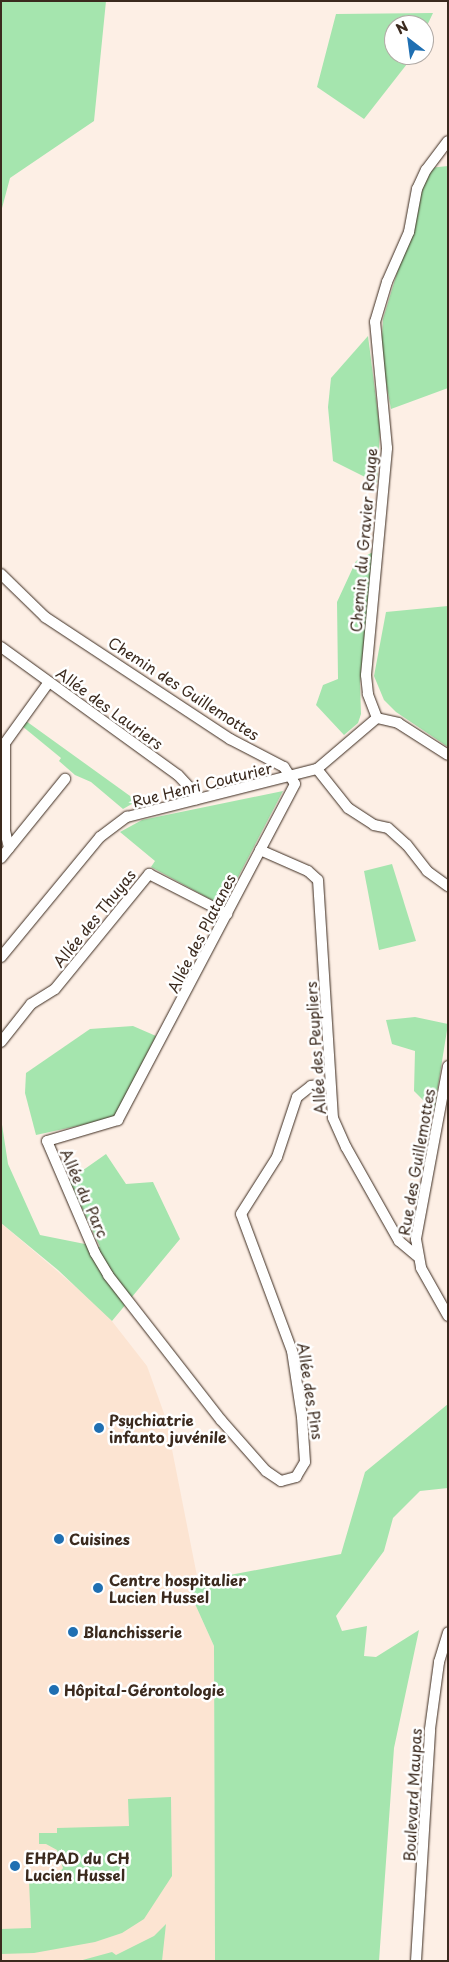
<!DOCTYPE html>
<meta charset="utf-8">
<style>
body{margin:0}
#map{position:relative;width:449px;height:1962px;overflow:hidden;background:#fdefe5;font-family:"Playpen Sans",sans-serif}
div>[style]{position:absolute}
.built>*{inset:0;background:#fce4d2}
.green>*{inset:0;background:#a5e5ae}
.roads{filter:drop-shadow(0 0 1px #3b2a1e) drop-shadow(0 0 1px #3b2a1e)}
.minor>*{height:10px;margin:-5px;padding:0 5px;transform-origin:5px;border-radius:5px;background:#fff}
.dots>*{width:14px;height:14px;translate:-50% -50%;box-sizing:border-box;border:2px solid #fff;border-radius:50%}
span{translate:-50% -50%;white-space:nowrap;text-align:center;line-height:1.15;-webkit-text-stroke:5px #fff;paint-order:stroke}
.street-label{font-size:15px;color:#3b2a1e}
.poi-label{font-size:15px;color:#3b2a1e;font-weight:700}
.left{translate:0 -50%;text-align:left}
.frame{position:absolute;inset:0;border:2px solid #3b2a1e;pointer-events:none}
.north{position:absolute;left:384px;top:15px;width:50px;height:50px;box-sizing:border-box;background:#fff;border:1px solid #b1aaa5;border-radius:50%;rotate:330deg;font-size:14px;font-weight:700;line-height:20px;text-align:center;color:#3b2a1e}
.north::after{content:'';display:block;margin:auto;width:18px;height:22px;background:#1f6fb2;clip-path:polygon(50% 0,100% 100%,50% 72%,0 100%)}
</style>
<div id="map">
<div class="built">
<i style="clip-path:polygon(1px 1223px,104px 1311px,147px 1366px,166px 1419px,198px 1581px,191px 1595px,214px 1646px,215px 1961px,1px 1961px)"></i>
</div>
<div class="green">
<i style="clip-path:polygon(1px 1px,106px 1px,94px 121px,10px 178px,1px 212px)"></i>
<i style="clip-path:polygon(433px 13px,424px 32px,424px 25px,394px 25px,394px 55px,414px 55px,364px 119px,317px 87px,336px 14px)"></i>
<i style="clip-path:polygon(448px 166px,448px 388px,391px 409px,381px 356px,383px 319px,429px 168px)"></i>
<i style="clip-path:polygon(368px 336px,380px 430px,377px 483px,333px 461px,328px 407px,331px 378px)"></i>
<i style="clip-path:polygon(373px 552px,360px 683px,361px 714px,358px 723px,344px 735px,316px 705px,323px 685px,338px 679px,337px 602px,356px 561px)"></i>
<i style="clip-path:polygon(448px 606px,448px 747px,396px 712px,384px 700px,374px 676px,386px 612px)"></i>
<i style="clip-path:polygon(26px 721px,137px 801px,123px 809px,91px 782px,75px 775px,59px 761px,61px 758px,22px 726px)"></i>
<i style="clip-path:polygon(283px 791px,223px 906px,151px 867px,155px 861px,120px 832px,142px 820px)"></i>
<i style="clip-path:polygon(392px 864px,416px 941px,379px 950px,364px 871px)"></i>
<i style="clip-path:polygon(415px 1017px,448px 1024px,434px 1111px,414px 1091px,415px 1051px,392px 1044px,386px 1020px)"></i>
<i style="clip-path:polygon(133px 1026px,156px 1036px,114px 1118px,36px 1135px,25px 1093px,26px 1073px,90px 1029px)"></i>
<i style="clip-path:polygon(1px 1118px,8px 1164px,40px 1235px,100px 1247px,69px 1180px,106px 1154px,126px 1184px,153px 1182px,180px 1239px,112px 1321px,58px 1270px,1px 1223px)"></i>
<i style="clip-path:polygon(448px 1404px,448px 1488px,420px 1491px,393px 1518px,384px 1551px,336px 1616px,342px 1631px,367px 1626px,364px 1656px,376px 1657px,419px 1630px,394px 1748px,379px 1961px,215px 1961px,214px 1646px,191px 1595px,198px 1581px,341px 1554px,365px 1472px)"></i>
<i style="clip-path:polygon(171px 1797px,172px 1876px,144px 1919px,122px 1933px,95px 1942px,34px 1953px,1px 1954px,1px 1929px,31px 1928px,29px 1880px,55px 1878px,63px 1868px,57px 1850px,46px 1844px,39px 1844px,39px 1833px,57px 1833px,57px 1828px,129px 1826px,128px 1799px)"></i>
<i style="clip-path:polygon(166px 1924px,162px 1961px,79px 1961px,112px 1952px,116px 1955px,154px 1936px)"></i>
</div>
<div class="roads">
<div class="minor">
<i style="left:1px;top:574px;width:62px;rotate:44.3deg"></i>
<i style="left:45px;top:617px;width:222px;rotate:33.4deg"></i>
<i style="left:230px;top:739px;width:61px;rotate:27.4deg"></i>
<i style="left:284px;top:767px;width:20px;rotate:57deg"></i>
<i style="left:295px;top:784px;width:380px;rotate:117.8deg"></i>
<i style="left:118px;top:1120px;width:74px;rotate:163.5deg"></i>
<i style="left:47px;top:1141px;width:122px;rotate:66.8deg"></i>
<i style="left:95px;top:1253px;width:26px;rotate:59deg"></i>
<i style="left:108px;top:1275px;width:184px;rotate:52.1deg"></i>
<i style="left:221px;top:1420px;width:68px;rotate:48.6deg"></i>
<i style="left:266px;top:1471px;width:18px;rotate:34deg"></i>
<i style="left:281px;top:1481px;width:16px;rotate:-15deg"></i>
<i style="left:296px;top:1477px;width:17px;rotate:-59deg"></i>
<i style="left:305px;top:1462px;width:45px;rotate:-93.8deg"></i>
<i style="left:302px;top:1417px;width:67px;rotate:-98.6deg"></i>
<i style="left:292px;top:1351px;width:146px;rotate:-110.4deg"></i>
<i style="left:241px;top:1214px;width:67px;rotate:-57.7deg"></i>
<i style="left:277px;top:1157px;width:63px;rotate:-71.6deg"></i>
<i style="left:297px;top:1097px;width:18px;rotate:-38deg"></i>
<i style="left:311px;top:1086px;width:19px;rotate:-6deg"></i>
<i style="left:1px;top:647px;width:218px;rotate:35.9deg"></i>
<i style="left:178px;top:775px;width:22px;rotate:47deg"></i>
<i style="left:193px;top:791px;width:9px;rotate:69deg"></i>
<i style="left:377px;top:718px;width:26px;rotate:-111deg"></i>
<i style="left:368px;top:694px;width:19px;rotate:-96deg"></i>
<i style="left:366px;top:675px;width:228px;rotate:-84.7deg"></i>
<i style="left:387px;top:448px;width:127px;rotate:-95.4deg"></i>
<i style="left:375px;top:322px;width:42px;rotate:-73.3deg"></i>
<i style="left:387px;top:282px;width:55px;rotate:-66.3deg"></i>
<i style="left:409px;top:232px;width:44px;rotate:-79.5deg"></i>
<i style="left:417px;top:189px;width:21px;rotate:-65deg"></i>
<i style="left:426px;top:170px;width:36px;rotate:-53deg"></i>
<i style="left:317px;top:769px;width:50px;rotate:51.5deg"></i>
<i style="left:348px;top:808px;width:31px;rotate:33deg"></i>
<i style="left:374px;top:825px;width:14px;rotate:12deg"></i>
<i style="left:388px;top:828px;width:25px;rotate:42deg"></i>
<i style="left:407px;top:845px;width:33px;rotate:52deg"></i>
<i style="left:427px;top:871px;width:26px;rotate:36deg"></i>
<i style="left:9px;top:848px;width:17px;rotate:-103deg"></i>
<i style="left:5px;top:831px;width:88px;rotate:-90deg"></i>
<i style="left:5px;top:743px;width:75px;rotate:-54.2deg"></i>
<i style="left:260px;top:850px;width:52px;rotate:23.6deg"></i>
<i style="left:308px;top:871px;width:13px;rotate:42deg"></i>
<i style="left:318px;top:880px;width:238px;rotate:86.4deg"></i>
<i style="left:333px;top:1118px;width:32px;rotate:66deg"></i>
<i style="left:346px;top:1147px;width:108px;rotate:60.6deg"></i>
<i style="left:399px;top:1241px;width:23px;rotate:40deg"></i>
<i style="left:1px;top:858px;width:102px;rotate:-51deg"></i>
<i style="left:1px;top:957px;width:156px;rotate:-50.5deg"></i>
<i style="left:100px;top:837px;width:34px;rotate:-37deg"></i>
<i style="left:127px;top:817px;width:196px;rotate:-14.2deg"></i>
<i style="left:317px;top:769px;width:79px;rotate:-40.4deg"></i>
<i style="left:377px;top:718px;width:22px;rotate:13deg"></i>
<i style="left:398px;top:723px;width:59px;rotate:32.6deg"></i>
<i style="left:1px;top:1042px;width:48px;rotate:-51.7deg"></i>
<i style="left:31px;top:1004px;width:28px;rotate:-32deg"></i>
<i style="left:55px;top:989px;width:149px;rotate:-50.7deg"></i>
<i style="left:149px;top:874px;width:88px;rotate:27.1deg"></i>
<i style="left:448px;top:1066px;width:176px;rotate:100.5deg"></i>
<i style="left:416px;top:1239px;width:29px;rotate:80deg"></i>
<i style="left:421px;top:1268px;width:55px;rotate:60.6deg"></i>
<i style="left:416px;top:1961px;width:232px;rotate:-86.5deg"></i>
<i style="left:430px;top:1729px;width:68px;rotate:-82.3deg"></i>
<i style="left:439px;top:1662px;width:31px;rotate:-73deg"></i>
</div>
</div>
<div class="dots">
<i style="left:99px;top:1428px;background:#1f6fb2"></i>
<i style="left:59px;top:1539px;background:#1f6fb2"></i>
<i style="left:98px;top:1588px;background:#1f6fb2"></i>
<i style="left:73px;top:1632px;background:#1f6fb2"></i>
<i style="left:54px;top:1690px;background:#1f6fb2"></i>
<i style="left:15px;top:1866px;background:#1f6fb2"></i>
</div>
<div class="street-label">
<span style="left:363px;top:540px;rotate:-85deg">Chemin du Gravier Rouge</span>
<span style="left:184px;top:688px;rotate:33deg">Chemin des Guillemottes</span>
<span style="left:110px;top:708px;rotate:36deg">Allée des Lauriers</span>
<span style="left:202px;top:784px;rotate:-14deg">Rue Henri Couturier</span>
<span style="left:94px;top:918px;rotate:-51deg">Allée des Thuyas</span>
<span style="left:201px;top:933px;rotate:-63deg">Allée des Platanes</span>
<span style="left:315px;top:1048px;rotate:-94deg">Allée des Peupliers</span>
<span style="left:416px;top:1162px;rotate:-80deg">Rue des Guillemottes</span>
<span style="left:85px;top:1193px;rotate:66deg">Allée du Parc</span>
<span style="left:311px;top:1391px;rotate:81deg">Allée des Pins</span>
<span style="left:412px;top:1795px;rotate:-87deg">Boulevard Maupas</span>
</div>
<div class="poi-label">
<span class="left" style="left:109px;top:1428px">Psychiatrie<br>infanto juvénile</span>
<span class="left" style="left:69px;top:1539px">Cuisines</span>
<span class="left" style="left:109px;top:1588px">Centre hospitalier<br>Lucien Hussel</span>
<span class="left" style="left:83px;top:1632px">Blanchisserie</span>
<span class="left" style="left:64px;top:1690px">Hôpital-Gérontologie</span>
<span class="left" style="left:25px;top:1866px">EHPAD du CH<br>Lucien Hussel</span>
</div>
<div class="frame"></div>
<div class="north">N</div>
</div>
